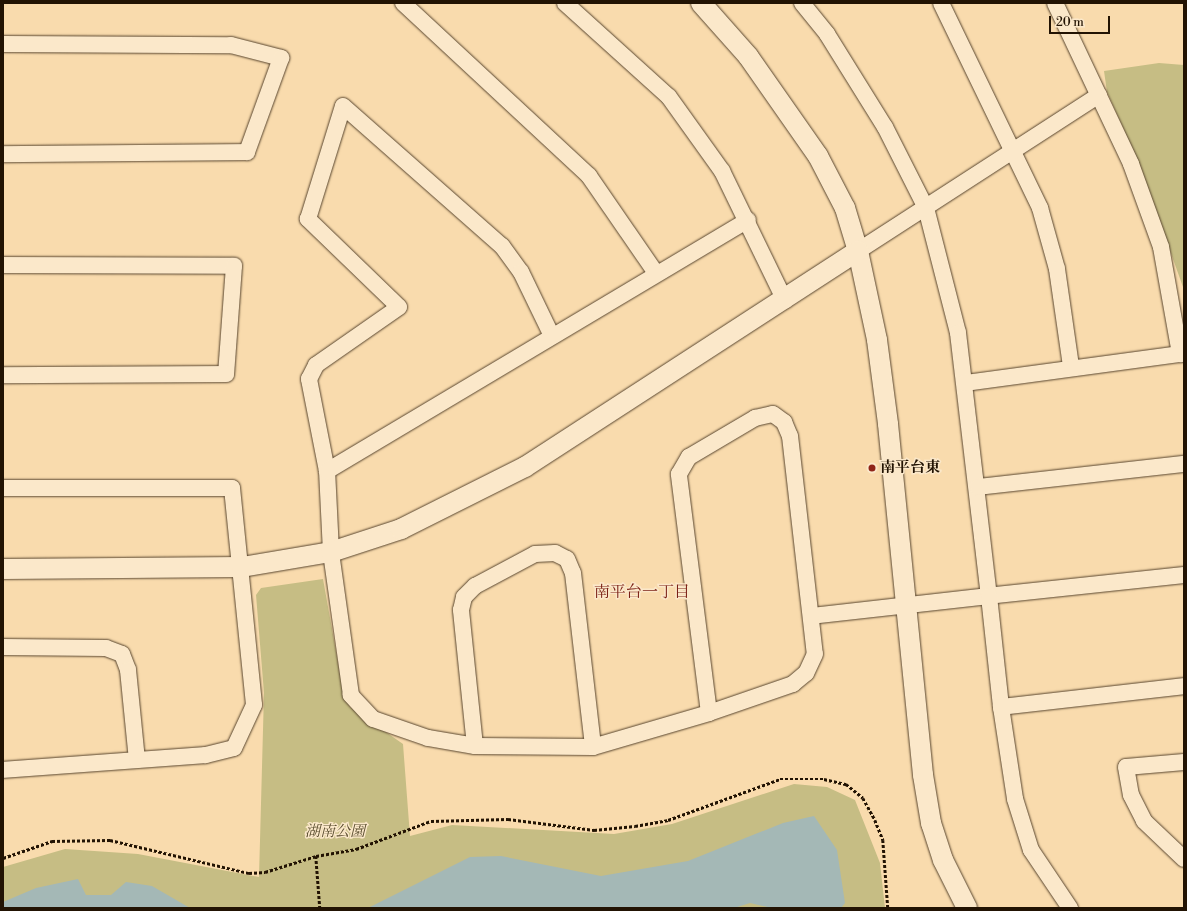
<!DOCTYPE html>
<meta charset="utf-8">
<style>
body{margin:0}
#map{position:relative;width:1187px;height:911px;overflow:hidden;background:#f9dbad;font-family:"Libre Bodoni","Noto Serif JP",serif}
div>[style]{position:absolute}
.green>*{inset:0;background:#c6bd84}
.water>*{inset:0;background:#a4b8b6}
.path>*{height:2.5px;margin-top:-1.25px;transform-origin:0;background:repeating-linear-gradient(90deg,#221303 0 3px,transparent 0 5px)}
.roads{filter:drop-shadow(0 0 1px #58452e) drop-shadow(0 0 1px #58452e)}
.minor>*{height:16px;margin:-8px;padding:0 8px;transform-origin:8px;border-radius:8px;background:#fbe8ca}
.tertiary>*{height:20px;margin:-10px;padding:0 10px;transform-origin:10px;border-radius:10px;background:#fbe8ca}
.dots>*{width:11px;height:11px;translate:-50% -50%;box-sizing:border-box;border:2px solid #fbe8ca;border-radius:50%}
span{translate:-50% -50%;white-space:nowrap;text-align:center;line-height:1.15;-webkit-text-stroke:3px #fbe8ca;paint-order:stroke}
.poi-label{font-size:15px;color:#221303;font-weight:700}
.left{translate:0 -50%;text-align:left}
.park-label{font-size:15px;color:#5b4e30;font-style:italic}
.neighbourhood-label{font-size:16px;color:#7a1f14}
.frame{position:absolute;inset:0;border:4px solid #221303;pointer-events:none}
.scale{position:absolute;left:1049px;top:16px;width:61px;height:18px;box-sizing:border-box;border:2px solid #221303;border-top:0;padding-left:5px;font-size:12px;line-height:14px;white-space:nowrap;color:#221303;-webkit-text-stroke:3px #fbe8ca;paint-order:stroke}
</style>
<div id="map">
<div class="green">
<i style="clip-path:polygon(1159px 63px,1184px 65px,1183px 287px,1138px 161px,1107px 92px,1104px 71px)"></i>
<i style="clip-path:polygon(323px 579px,343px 690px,350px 707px,403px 744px,410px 836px,452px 825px,614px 834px,672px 824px,794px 784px,827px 787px,855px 800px,880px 863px,885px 908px,3px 908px,3px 867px,65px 849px,138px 854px,259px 877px,264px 693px,256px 595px,261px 588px)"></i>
</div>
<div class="water">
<i style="clip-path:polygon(814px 816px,837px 850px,845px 903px,841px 908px,772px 908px,750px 903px,734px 908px,368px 908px,470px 857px,501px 856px,601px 876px,688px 861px,783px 823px)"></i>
<i style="clip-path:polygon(78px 879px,86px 895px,111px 895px,126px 882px,152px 886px,190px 908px,3px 908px,3px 902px,36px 888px)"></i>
</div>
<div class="path">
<i style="left:316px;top:856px;width:52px;rotate:85.6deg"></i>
<i style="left:3px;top:858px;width:52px;rotate:-19.1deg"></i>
<i style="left:52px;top:841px;width:58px;rotate:-1deg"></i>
<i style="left:110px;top:840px;width:143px;rotate:13.4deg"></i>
<i style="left:249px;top:873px;width:16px;rotate:-4deg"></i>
<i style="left:265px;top:872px;width:53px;rotate:-17.4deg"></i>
<i style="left:316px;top:856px;width:41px;rotate:-9.9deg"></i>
<i style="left:356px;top:849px;width:80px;rotate:-20.5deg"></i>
<i style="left:431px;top:821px;width:77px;rotate:-1.5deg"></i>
<i style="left:508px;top:819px;width:87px;rotate:7.3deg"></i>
<i style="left:594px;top:830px;width:41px;rotate:-5.6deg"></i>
<i style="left:635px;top:826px;width:34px;rotate:-10deg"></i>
<i style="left:668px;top:820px;width:119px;rotate:-20.1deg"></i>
<i style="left:780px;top:779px;width:44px"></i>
<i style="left:824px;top:779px;width:23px;rotate:13deg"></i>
<i style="left:846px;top:784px;width:22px;rotate:39deg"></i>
<i style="left:863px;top:798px;width:25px;rotate:61deg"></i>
<i style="left:875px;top:820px;width:22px;rotate:68deg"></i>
<i style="left:883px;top:840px;width:68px;rotate:85.8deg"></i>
</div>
<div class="roads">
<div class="minor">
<i style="left:403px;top:3px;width:254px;rotate:42.9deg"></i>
<i style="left:589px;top:176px;width:118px;rotate:55.4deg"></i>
<i style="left:565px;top:3px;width:140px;rotate:42.1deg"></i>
<i style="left:669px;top:97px;width:91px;rotate:54.4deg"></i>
<i style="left:722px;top:171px;width:144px;rotate:64.1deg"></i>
<i style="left:802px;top:3px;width:40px;rotate:51deg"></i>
<i style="left:827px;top:34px;width:110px;rotate:58.1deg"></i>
<i style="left:885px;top:127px;width:91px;rotate:63.2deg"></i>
<i style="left:926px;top:208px;width:129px;rotate:75.6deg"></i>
<i style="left:958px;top:333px;width:265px;rotate:83.3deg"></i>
<i style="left:989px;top:596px;width:178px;rotate:173.6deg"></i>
<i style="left:941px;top:3px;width:228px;rotate:64.2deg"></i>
<i style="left:1040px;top:208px;width:63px;rotate:74.4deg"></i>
<i style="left:1057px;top:269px;width:98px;rotate:81.8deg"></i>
<i style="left:1055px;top:3px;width:178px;rotate:64.7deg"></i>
<i style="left:1131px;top:164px;width:88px;rotate:70.1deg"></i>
<i style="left:1161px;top:247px;width:109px;rotate:79.9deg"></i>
<i style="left:1180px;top:354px;width:4px;rotate:-14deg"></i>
<i style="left:3px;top:44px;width:228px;rotate:0.3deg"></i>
<i style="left:231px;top:45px;width:52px;rotate:14.6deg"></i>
<i style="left:281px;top:58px;width:100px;rotate:109.9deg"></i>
<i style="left:247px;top:152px;width:244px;rotate:179.5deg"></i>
<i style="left:858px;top:251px;width:287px;rotate:-32.9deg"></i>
<i style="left:3px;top:265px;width:231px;rotate:0.2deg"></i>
<i style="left:234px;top:266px;width:108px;rotate:94.2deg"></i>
<i style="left:226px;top:374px;width:223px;rotate:179.7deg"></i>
<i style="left:965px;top:383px;width:217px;rotate:-7.7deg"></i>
<i style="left:327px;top:471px;width:94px;rotate:-101.1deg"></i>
<i style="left:309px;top:379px;width:16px;rotate:-63deg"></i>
<i style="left:316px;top:365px;width:101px;rotate:-34.9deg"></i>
<i style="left:399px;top:307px;width:127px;rotate:-136deg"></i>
<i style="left:308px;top:219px;width:118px;rotate:-72.8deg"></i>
<i style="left:343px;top:106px;width:212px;rotate:41.4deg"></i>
<i style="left:502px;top:246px;width:32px;rotate:54deg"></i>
<i style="left:521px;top:272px;width:71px;rotate:64.2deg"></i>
<i style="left:978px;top:487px;width:207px;rotate:-6.4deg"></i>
<i style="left:3px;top:488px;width:229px"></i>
<i style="left:232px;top:488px;width:218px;rotate:84.2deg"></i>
<i style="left:254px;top:705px;width:47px;rotate:114.9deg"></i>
<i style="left:234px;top:748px;width:30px;rotate:166deg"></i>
<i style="left:205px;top:755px;width:203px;rotate:175.8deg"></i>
<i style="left:1184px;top:575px;width:196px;rotate:173.9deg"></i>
<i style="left:989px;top:596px;width:112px;rotate:83.8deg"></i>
<i style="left:1001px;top:707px;width:184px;rotate:-6.5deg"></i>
<i style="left:3px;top:647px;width:103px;rotate:0.6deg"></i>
<i style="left:106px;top:648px;width:17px;rotate:21deg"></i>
<i style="left:122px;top:654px;width:17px;rotate:69deg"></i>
<i style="left:128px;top:670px;width:90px;rotate:84.3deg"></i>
<i style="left:1001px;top:707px;width:93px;rotate:81.3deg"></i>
<i style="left:1015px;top:799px;width:53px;rotate:72.6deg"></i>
<i style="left:1031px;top:850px;width:70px;rotate:56.1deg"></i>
<i style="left:709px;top:713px;width:241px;rotate:-97.2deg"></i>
<i style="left:679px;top:474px;width:20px;rotate:-60deg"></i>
<i style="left:689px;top:457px;width:77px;rotate:-30.6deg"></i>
<i style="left:755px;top:418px;width:18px;rotate:-13deg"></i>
<i style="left:773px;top:414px;width:14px;rotate:36deg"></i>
<i style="left:784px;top:422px;width:15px;rotate:67deg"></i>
<i style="left:790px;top:436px;width:219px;rotate:83.5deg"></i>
<i style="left:815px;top:654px;width:21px;rotate:115deg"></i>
<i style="left:806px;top:673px;width:17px;rotate:140deg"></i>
<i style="left:793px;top:684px;width:89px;rotate:161deg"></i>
<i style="left:709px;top:713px;width:121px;rotate:163.7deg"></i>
<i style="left:593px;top:747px;width:118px;rotate:-179.5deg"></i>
<i style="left:475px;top:746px;width:48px;rotate:-170.3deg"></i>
<i style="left:428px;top:738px;width:58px;rotate:-160.9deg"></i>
<i style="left:373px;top:719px;width:33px;rotate:-133deg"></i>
<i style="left:351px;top:695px;width:144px;rotate:-98deg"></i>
<i style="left:331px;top:552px;width:81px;rotate:-92.8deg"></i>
<i style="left:327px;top:471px;width:490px;rotate:-30.8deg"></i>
<i style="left:475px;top:746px;width:137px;rotate:-95.9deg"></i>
<i style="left:461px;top:610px;width:13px;rotate:-77deg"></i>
<i style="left:464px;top:597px;width:16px;rotate:-45deg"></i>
<i style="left:475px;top:586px;width:68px;rotate:-28.1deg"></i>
<i style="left:535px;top:554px;width:20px;rotate:-3deg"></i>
<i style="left:555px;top:553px;width:13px;rotate:27deg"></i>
<i style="left:567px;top:559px;width:15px;rotate:67deg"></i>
<i style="left:573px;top:573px;width:175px;rotate:83.4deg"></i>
<i style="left:1184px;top:762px;width:58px;rotate:175.1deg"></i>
<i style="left:1126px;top:767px;width:28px;rotate:80deg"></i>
<i style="left:1131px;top:795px;width:29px;rotate:63deg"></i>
<i style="left:1144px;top:821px;width:55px;rotate:43.5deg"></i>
</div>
<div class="tertiary">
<i style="left:701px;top:3px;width:71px;rotate:48.4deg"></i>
<i style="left:748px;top:56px;width:122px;rotate:55deg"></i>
<i style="left:818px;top:156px;width:59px;rotate:62.6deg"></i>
<i style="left:845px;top:208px;width:45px;rotate:73.2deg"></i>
<i style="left:858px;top:251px;width:91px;rotate:77.9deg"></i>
<i style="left:877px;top:340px;width:85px;rotate:82.5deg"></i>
<i style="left:888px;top:424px;width:353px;rotate:84.3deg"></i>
<i style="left:923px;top:775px;width:49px;rotate:80.5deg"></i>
<i style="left:931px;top:823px;width:39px;rotate:72deg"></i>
<i style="left:943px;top:860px;width:54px;rotate:63.4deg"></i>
<i style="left:3px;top:569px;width:239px;rotate:-0.5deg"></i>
<i style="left:242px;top:567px;width:90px;rotate:-9.6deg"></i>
<i style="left:331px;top:552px;width:74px;rotate:-18.2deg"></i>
<i style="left:401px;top:529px;width:139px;rotate:-26.6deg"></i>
<i style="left:525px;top:467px;width:397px;rotate:-33deg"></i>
</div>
</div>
<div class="dots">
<i style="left:872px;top:468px;background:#8f2418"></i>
</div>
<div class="poi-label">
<span class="left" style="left:880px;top:468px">南平台東</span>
</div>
<div class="park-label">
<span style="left:335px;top:832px">湖南公園</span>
</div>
<div class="neighbourhood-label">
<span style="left:642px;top:592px">南平台一丁目</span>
</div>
<div class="frame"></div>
<div class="scale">20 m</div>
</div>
